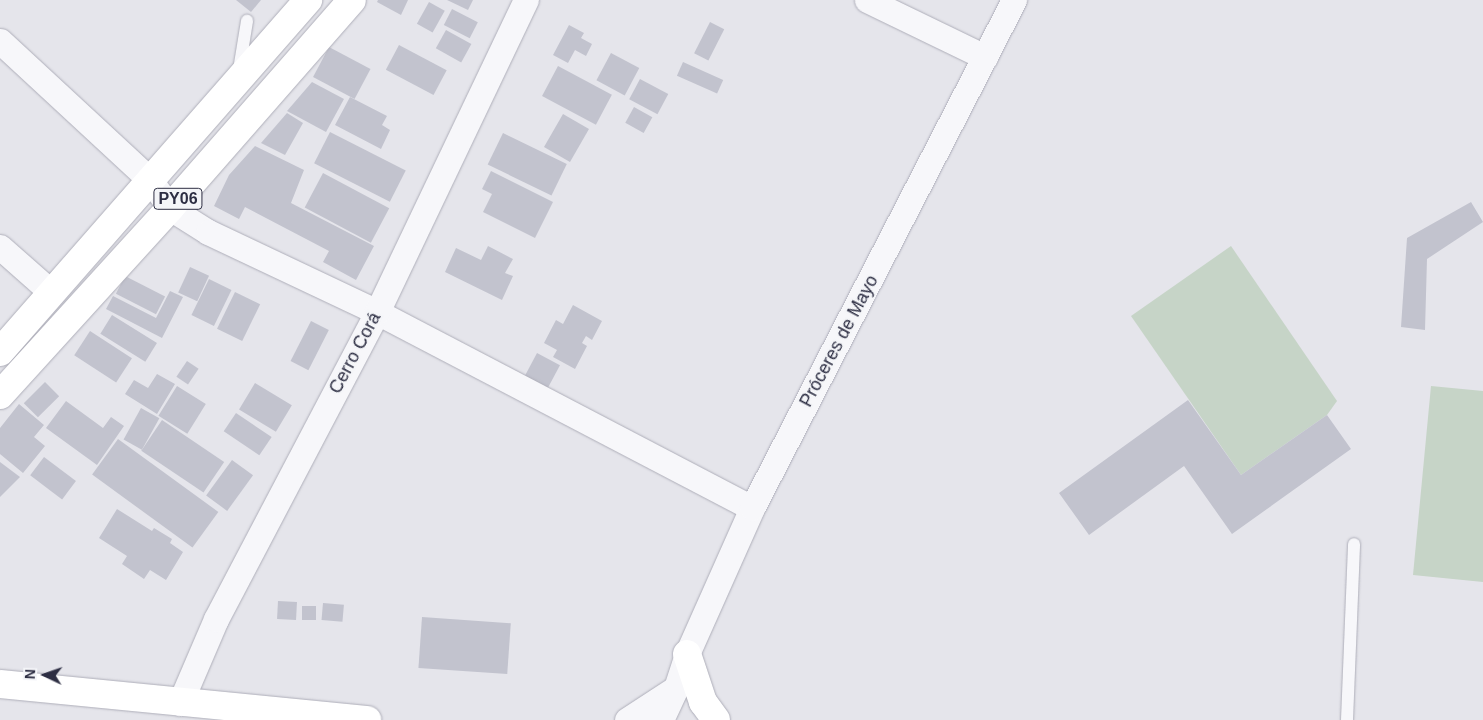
<!DOCTYPE html>
<meta charset="utf-8">
<style>
body{margin:0}
#map{position:relative;width:1483px;height:720px;overflow:hidden;background:#e5e5eb;font-family:Helvetica,sans-serif}
div>[style]{position:absolute}
.green>*{inset:0;background:#c6d4c7}
.building>*{inset:0;background:#c2c3ce;transform-origin:0 0}
.roads{filter:drop-shadow(0 0 1px #aeaeb9) drop-shadow(0 0 1px #aeaeb9)}
.lane>*{height:12px;margin:-6px;padding:0 6px;transform-origin:6px;border-radius:6px;background:#f7f7fa}
.street>*{height:25px;margin:-12.5px;padding:0 12.5px;transform-origin:12.5px;border-radius:12.5px;background:#f7f7fa}
.secondary>*{height:28px;margin:-14px;padding:0 14px;transform-origin:14px;border-radius:14px;background:#fff}
.highway>*{height:28px;margin:-14px;padding:0 14px;transform-origin:14px;border-radius:14px;background:#fff}
span{translate:-50% -50%;white-space:nowrap;text-align:center;line-height:1.15;-webkit-text-stroke:4px #f4f5f8;paint-order:stroke}
.shield-label span{padding:1px 4px;background:#f4f5f8;border:1px solid;border-radius:4px;-webkit-text-stroke-width:0}
.shield-label{font-size:16px;color:#2d2e43;font-weight:700}
.street-label{font-size:18px;color:#2d2e43}
.north{position:absolute;left:20px;top:650px;width:50px;height:50px;-webkit-text-stroke:4px #f4f5f8;paint-order:stroke;rotate:273deg;font-size:14px;font-weight:700;line-height:20px;text-align:center;color:#2d2e43}
.north::after{content:'';display:block;margin:auto;width:18px;height:22px;background:#2d2e43;clip-path:polygon(50% 0,100% 100%,50% 72%,0 100%)}
</style>
<div id="map">
<div class="green">
<i style="clip-path:polygon(1231px 246px,1337px 401px,1327px 415px,1241px 475px,1131px 316px)"></i>
<i style="clip-path:polygon(1431px 386px,1483px 391px,1483px 582px,1413px 575px)"></i>
</div>
<div class="building">
<i style="clip-path:polygon(236px 0,261px 0,251px 12px)"></i>
<i style="clip-path:polygon(378px 0,408px 0,401px 15px,377px 2px)"></i>
<i style="clip-path:polygon(447px 0,473px 0,468px 10px)"></i>
<i style="left:429px;top:2px;width:18px;height:25px;rotate:29deg"></i>
<i style="left:452px;top:9px;width:29px;height:18px;rotate:27deg"></i>
<i style="left:710px;top:22px;width:16px;height:35px;rotate:27deg"></i>
<i style="clip-path:polygon(569px 25px,584px 33px,581px 38px,592px 44px,586px 56px,575px 50px,568px 63px,553px 55px)"></i>
<i style="left:446px;top:30px;width:29px;height:21px;rotate:29deg"></i>
<i style="left:399px;top:45px;width:54px;height:28px;rotate:28deg"></i>
<i style="left:329px;top:47px;width:47px;height:34px;rotate:28deg"></i>
<i style="left:611px;top:53px;width:32px;height:31px;rotate:28deg"></i>
<i style="left:683px;top:62px;width:44px;height:15px;rotate:24deg"></i>
<i style="left:558px;top:66px;width:61px;height:34px;rotate:28deg"></i>
<i style="left:640px;top:79px;width:32px;height:23px;rotate:28deg"></i>
<i style="clip-path:polygon(312px 82px,344px 99px,326px 132px,287px 111px)"></i>
<i style="clip-path:polygon(350px 97px,387px 116px,382px 125px,390px 130px,381px 149px,335px 125px)"></i>
<i style="left:634px;top:107px;width:21px;height:18px;rotate:29deg"></i>
<i style="clip-path:polygon(287px 113px,303px 123px,285px 155px,261px 143px)"></i>
<i style="left:563px;top:114px;width:30px;height:38px;rotate:30deg"></i>
<i style="left:330px;top:132px;width:85px;height:35px;rotate:27deg"></i>
<i style="left:503px;top:133px;width:71px;height:35px;rotate:26deg"></i>
<i style="clip-path:polygon(255px 146px,304px 170px,291px 203px,374px 246px,356px 280px,323px 262px,329px 251px,245px 207px,239px 219px,214px 206px,229px 175px)"></i>
<i style="clip-path:polygon(491px 171px,553px 202px,535px 238px,483px 212px,492px 194px,482px 189px)"></i>
<i style="left:323px;top:173px;width:75px;height:39px;rotate:28deg"></i>
<i style="clip-path:polygon(1471px 202px,1483px 222px,1427px 259px,1425px 330px,1401px 327px,1407px 238px)"></i>
<i style="clip-path:polygon(488px 246px,513px 259px,505px 273px,513px 276px,502px 300px,445px 272px,456px 248px,481px 260px)"></i>
<i style="left:190px;top:267px;width:21px;height:28px;rotate:25deg"></i>
<i style="left:125px;top:276px;width:45px;height:20px;rotate:27deg"></i>
<i style="left:209px;top:279px;width:25px;height:40px;rotate:26deg"></i>
<i style="clip-path:polygon(170px 291px,183px 297px,162px 338px,106px 309px,113px 296px,156px 318px)"></i>
<i style="left:235px;top:292px;width:28px;height:41px;rotate:26deg"></i>
<i style="clip-path:polygon(573px 305px,602px 321px,592px 340px,586px 336px,582px 343px,587px 346px,575px 369px,553px 357px,557px 350px,544px 343px,556px 320px,563px 324px)"></i>
<i style="left:112px;top:315px;width:53px;height:22px;rotate:32deg"></i>
<i style="left:311px;top:321px;width:20px;height:45px;rotate:27deg"></i>
<i style="left:90px;top:331px;width:50px;height:29px;rotate:33deg"></i>
<i style="left:537px;top:353px;width:26px;height:33px;rotate:28deg"></i>
<i style="left:187px;top:361px;width:14px;height:19px;rotate:34deg"></i>
<i style="clip-path:polygon(157px 374px,175px 384px,157px 414px,125px 394px,134px 380px,148px 388px)"></i>
<i style="left:45px;top:382px;width:20px;height:30px;rotate:45deg"></i>
<i style="left:255px;top:383px;width:43px;height:31px;rotate:31deg"></i>
<i style="left:177px;top:386px;width:34px;height:35px;rotate:32deg"></i>
<i style="clip-path:polygon(1188px 400px,1241px 475px,1327px 415px,1351px 449px,1232px 534px,1184px 466px,1089px 535px,1059px 493px)"></i>
<i style="clip-path:polygon(66px 401px,103px 428px,111px 417px,124px 426px,97px 465px,46px 428px)"></i>
<i style="clip-path:polygon(19px 404px,44px 425px,34px 437px,45px 446px,23px 473px,0 454px,0 428px)"></i>
<i style="left:141px;top:408px;width:21px;height:36px;rotate:29deg"></i>
<i style="left:236px;top:413px;width:43px;height:22px;rotate:34deg"></i>
<i style="left:162px;top:420px;width:75px;height:37px;rotate:34deg"></i>
<i style="left:118px;top:439px;width:124px;height:44px;rotate:36deg"></i>
<i style="left:44px;top:457px;width:40px;height:23px;rotate:37deg"></i>
<i style="left:232px;top:460px;width:26px;height:44px;rotate:36deg"></i>
<i style="clip-path:polygon(0 462px,20px 477px,0 497px)"></i>
<i style="clip-path:polygon(117px 509px,152px 531px,154px 528px,172px 539px,170px 543px,183px 552px,166px 580px,150px 570px,144px 579px,122px 564px,127px 556px,99px 538px)"></i>
<i style="left:278px;top:601px;width:19px;height:18px;rotate:3deg"></i>
<i style="left:323px;top:603px;width:21px;height:17px;rotate:5deg"></i>
<i style="left:302px;top:606px;width:14px;height:14px"></i>
<i style="left:422px;top:617px;width:89px;height:51px;rotate:4deg"></i>
</div>
<div class="roads">
<div class="lane">
<i style="left:239px;top:70px;width:50px;rotate:-80.7deg"></i>
<i style="left:1347px;top:720px;width:176px;rotate:-87.7deg"></i>
</div>
<div class="street">
<i style="left:867px;top:0;width:131px;rotate:25.8deg"></i>
<i style="left:0;top:41px;width:205px;rotate:42.8deg"></i>
<i style="left:150px;top:180px;width:34px;rotate:54deg"></i>
<i style="left:170px;top:208px;width:45px;rotate:32.3deg"></i>
<i style="left:208px;top:232px;width:187px;rotate:25.3deg"></i>
<i style="left:377px;top:312px;width:423px;rotate:27.6deg"></i>
<i style="left:0;top:247px;width:69px;rotate:41.5deg"></i>
<i style="left:180px;top:703px;width:91px;rotate:-66.8deg"></i>
<i style="left:216px;top:619px;width:347px;rotate:-62.3deg"></i>
<i style="left:377px;top:312px;width:346px;rotate:-64.5deg"></i>
<i style="left:627px;top:720px;width:59px;rotate:-33.1deg"></i>
<i style="left:661px;top:720px;width:35px;rotate:-65deg"></i>
<i style="left:676px;top:688px;width:36px;rotate:-72deg"></i>
<i style="left:687px;top:654px;width:160px;rotate:-66deg"></i>
<i style="left:752px;top:508px;width:572px;rotate:-62.72deg"></i>
</div>
<div class="secondary">
<i style="left:687px;top:654px;width:51px;rotate:71.6deg"></i>
<i style="left:703px;top:702px;width:22px;rotate:54deg"></i>
<i style="left:0;top:684px;width:369px;rotate:5.6deg"></i>
</div>
<div class="highway">
<i style="left:0;top:352px;width:468px;rotate:-48.8deg"></i>
<i style="left:0;top:395px;width:253px;rotate:-47.7deg"></i>
<i style="left:170px;top:208px;width:276px;rotate:-48.8deg"></i>
</div>
</div>
<div class="shield-label">
<span style="left:178px;top:199px">PY06</span>
</div>
<div class="street-label">
<span style="left:839px;top:341px;rotate:-62deg">Próceres de Mayo</span>
<span style="left:355px;top:353px;rotate:-62deg">Cerro Corá</span>
</div>
<div class="north">N</div>
</div>
